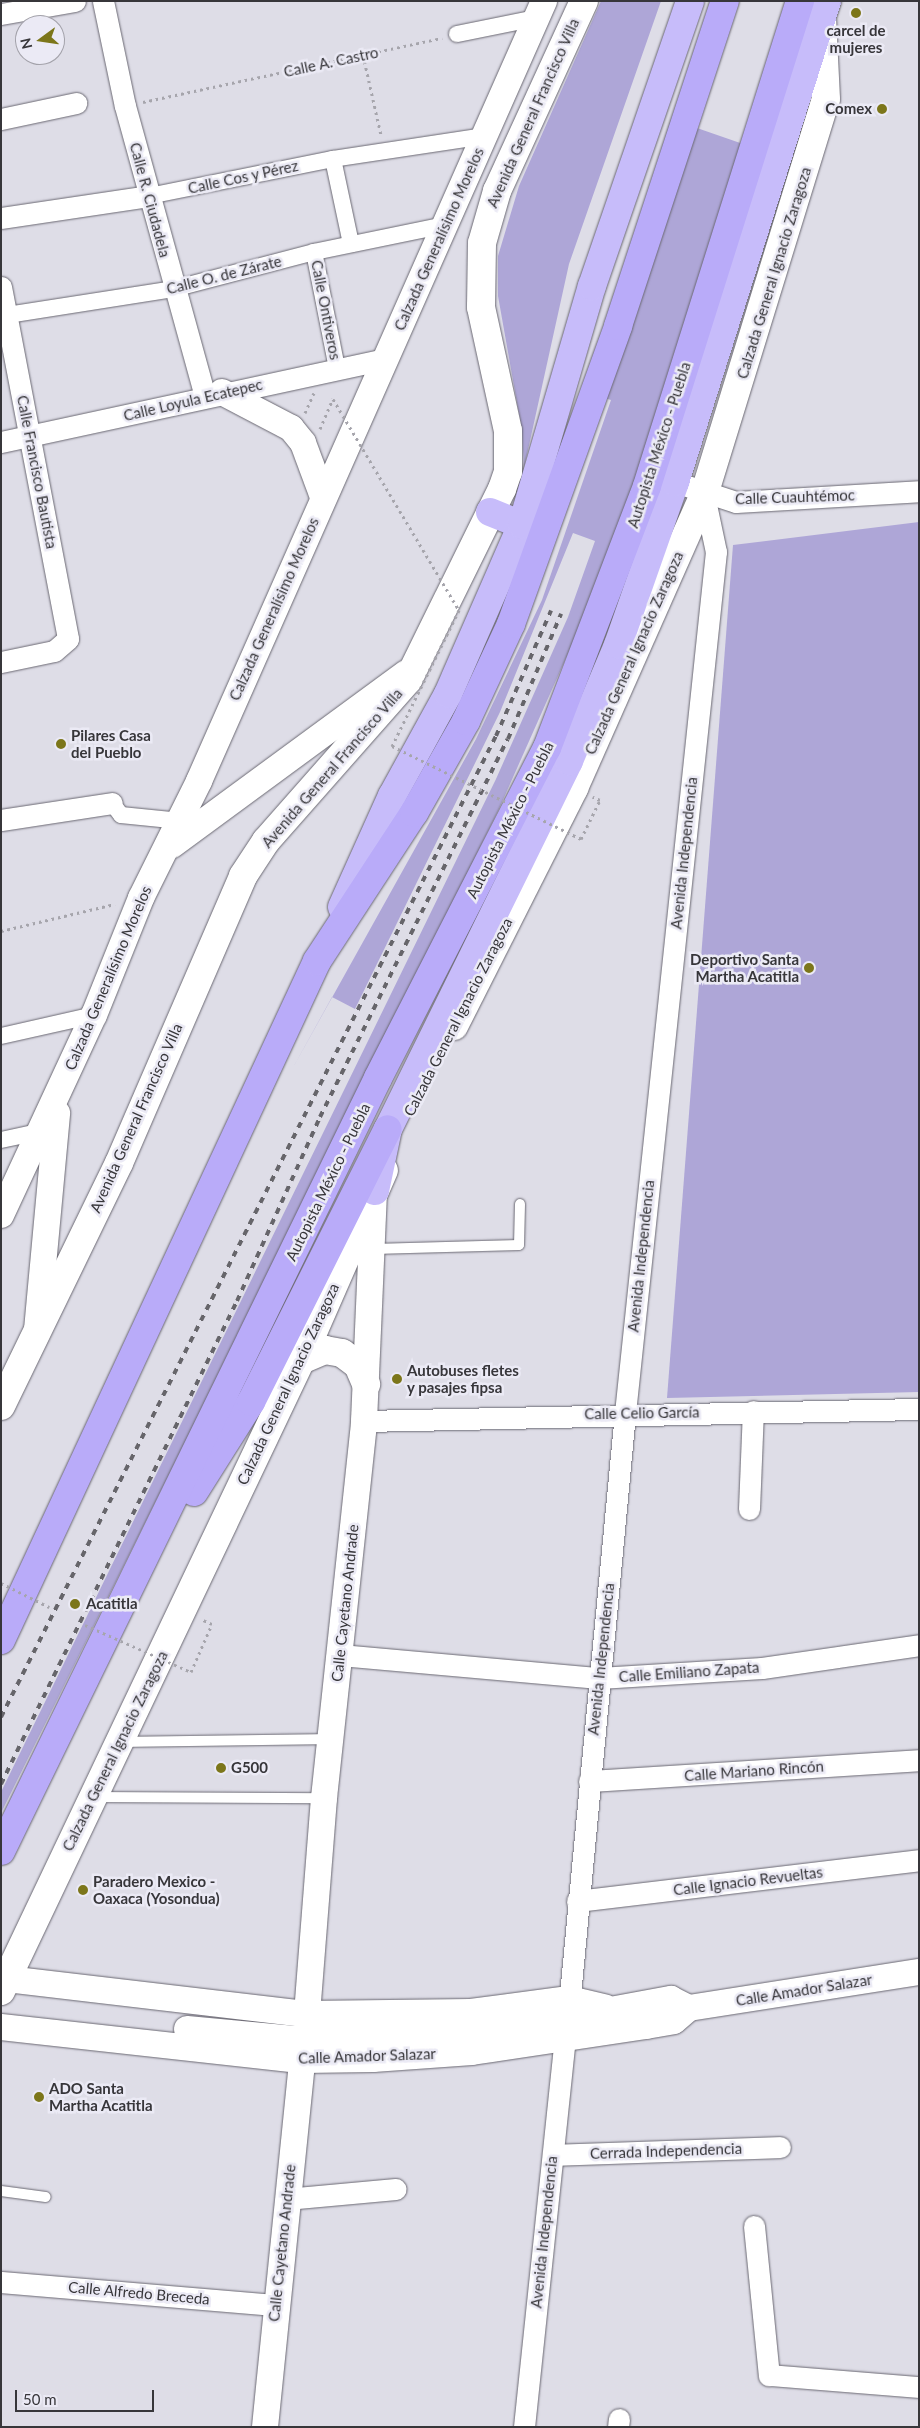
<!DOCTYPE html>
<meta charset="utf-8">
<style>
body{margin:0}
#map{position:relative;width:920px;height:2428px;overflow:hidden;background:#dedde7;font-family:Lato,sans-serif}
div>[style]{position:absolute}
.green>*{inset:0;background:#aea6d7}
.path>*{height:3px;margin-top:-1.5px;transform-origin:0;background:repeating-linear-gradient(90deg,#a6a5ac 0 2.5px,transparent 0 6.5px)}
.roads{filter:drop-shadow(0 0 1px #6a6872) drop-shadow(0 0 1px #6a6872)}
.service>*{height:10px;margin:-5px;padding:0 5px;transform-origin:5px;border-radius:5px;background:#fff}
.pedestrian>*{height:16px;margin:-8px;padding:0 8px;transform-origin:8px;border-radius:8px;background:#fff}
.minor>*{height:21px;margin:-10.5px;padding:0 10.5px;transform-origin:10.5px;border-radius:10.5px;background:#fff}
.tertiary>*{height:26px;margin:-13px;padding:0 13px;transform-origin:13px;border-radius:13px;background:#fff}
.secondary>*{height:28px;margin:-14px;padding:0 14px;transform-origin:14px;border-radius:14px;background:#fff}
.trunk>*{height:28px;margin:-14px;padding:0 14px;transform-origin:14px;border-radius:14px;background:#c7bcfa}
.motorway>*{height:28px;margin:-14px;padding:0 14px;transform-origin:14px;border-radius:14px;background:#b9abf9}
.rail>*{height:4px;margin-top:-2px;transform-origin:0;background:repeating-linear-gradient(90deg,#66656a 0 6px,transparent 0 12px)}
.path-bridge>*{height:3px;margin-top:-1.5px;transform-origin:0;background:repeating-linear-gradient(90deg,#a6a5ac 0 2.5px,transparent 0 6.5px)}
.dots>*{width:14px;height:14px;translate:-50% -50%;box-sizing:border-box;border:2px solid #ebeaf5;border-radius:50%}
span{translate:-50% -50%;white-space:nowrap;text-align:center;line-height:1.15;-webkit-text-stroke:5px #ebeaf5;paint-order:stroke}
.poi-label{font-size:15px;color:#37363a;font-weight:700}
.right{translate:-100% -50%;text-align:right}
.left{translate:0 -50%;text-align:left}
.street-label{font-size:15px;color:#37363a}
.frame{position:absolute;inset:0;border:2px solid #37363a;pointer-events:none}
.north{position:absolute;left:15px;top:15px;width:50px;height:50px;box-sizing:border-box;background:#ebeaf5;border:1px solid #a3a2aa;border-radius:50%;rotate:256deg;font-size:14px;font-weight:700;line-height:20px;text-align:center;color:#37363a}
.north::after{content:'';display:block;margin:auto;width:18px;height:22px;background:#7c761a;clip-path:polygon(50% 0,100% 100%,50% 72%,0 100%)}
.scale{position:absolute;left:15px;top:2390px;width:139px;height:22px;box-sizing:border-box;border:2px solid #37363a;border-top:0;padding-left:6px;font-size:15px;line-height:18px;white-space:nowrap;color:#37363a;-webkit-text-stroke:4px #ebeaf5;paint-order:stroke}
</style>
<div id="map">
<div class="green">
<i style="clip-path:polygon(601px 1px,661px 1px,569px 264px,524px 468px,522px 431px,498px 296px,498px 256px,519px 186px)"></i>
<i style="clip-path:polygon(671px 119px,769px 153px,611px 635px,582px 622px,498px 811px,1px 1813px,1px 1792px,496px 779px,568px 617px,595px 541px,573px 533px,500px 712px,355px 1009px,332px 997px,290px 1073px,476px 739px,542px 600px,611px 400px,585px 392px)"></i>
<i style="clip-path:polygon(919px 522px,919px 1392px,667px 1398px,733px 545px)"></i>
</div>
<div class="path">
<i style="left:363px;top:55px;width:82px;rotate:77.3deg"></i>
<i style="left:143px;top:102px;width:306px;rotate:-12.1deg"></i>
<i style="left:305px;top:413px;width:22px;rotate:-66deg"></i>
<i style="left:320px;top:429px;width:33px;rotate:-67deg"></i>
<i style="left:581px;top:839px;width:43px;rotate:-64deg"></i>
<i style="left:600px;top:800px;width:8px;rotate:-157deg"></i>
<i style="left:1px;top:931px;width:117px;rotate:-13.3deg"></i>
<i style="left:191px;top:1672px;width:52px;rotate:-66.4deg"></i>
<i style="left:212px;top:1624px;width:12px;rotate:-156deg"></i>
</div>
<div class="roads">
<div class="service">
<i style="left:373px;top:1249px;width:146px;rotate:-1.6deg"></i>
<i style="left:519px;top:1245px;width:41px;rotate:-88.6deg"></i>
<i style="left:122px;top:1742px;width:208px;rotate:-0.8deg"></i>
<i style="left:96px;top:1797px;width:228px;rotate:0.3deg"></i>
<i style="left:1px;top:2191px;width:45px;rotate:7.6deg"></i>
</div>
<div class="pedestrian">
<i style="left:457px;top:34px;width:81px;rotate:-11.4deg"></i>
<i style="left:333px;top:159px;width:87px;rotate:78deg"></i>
<i style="left:149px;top:196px;width:188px;rotate:-11.4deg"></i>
<i style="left:333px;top:159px;width:154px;rotate:-8.6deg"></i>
<i style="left:314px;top:252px;width:118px;rotate:78.8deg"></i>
<i style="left:1px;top:316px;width:174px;rotate:-8.9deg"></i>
<i style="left:173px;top:289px;width:146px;rotate:-14.7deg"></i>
<i style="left:314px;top:252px;width:134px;rotate:-11.6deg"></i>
<i style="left:112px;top:803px;width:15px;rotate:53deg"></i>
<i style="left:121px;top:815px;width:60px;rotate:5.7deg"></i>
<i style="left:1px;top:1036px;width:95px;rotate:-12.7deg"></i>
<i style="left:1px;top:1140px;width:40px;rotate:-12deg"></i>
</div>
<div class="minor">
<i style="left:103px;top:1px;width:107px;rotate:78.2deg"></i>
<i style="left:125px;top:106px;width:302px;rotate:74.6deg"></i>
<i style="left:1px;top:14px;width:75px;rotate:-10deg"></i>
<i style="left:1px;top:119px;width:77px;rotate:-12deg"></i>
<i style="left:1px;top:218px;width:150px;rotate:-8.5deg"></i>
<i style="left:1px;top:287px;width:358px;rotate:79.2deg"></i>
<i style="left:68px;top:639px;width:18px;rotate:139deg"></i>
<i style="left:54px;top:651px;width:54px;rotate:168.3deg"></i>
<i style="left:1px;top:442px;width:393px;rotate:-12.2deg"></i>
<i style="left:675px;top:482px;width:64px;rotate:18.2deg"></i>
<i style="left:736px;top:502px;width:183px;rotate:-3.4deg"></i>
<i style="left:1px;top:820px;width:112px;rotate:-8.7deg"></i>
<i style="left:364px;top:1421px;width:555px;rotate:-1.24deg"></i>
<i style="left:749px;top:1509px;width:98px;rotate:-87.7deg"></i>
<i style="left:340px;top:1655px;width:260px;rotate:5.1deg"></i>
<i style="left:599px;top:1678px;width:163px;rotate:-3.5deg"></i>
<i style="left:762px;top:1668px;width:159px;rotate:-8.3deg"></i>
<i style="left:589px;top:1781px;width:331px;rotate:-3.6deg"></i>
<i style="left:577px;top:1901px;width:344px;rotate:-6.8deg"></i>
<i style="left:568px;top:2016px;width:606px;rotate:-84.6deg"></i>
<i style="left:625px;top:1413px;width:866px;rotate:-83.97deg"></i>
<i style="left:716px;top:552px;width:58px;rotate:-101.9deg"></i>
<i style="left:553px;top:2155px;width:227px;rotate:-2deg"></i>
<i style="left:286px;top:2199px;width:110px;rotate:-5.2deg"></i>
<i style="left:754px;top:2226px;width:150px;rotate:84.3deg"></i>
<i style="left:769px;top:2375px;width:150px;rotate:4.6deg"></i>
<i style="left:1px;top:2282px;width:276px;rotate:4.8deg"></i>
<i style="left:524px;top:2427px;width:391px;rotate:-84deg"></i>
<i style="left:618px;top:2427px;width:8px;rotate:-83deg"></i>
</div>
<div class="tertiary">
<i style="left:222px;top:392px;width:78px;rotate:27.6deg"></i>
<i style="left:291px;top:428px;width:19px;rotate:51deg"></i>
<i style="left:303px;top:443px;width:58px;rotate:69.7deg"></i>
<i style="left:172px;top:845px;width:290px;rotate:-36.3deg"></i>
<i style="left:1px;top:1215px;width:221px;rotate:-65.1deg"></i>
<i style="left:94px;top:1015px;width:126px;rotate:-68.1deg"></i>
<i style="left:141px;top:898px;width:131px;rotate:-63.6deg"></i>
<i style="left:199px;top:781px;width:853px;rotate:-66.14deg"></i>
<i style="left:37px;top:1330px;width:218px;rotate:-84.7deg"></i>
<i style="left:7px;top:1979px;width:302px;rotate:6.7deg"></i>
<i style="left:307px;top:2014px;width:164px;rotate:-0.7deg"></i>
<i style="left:471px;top:2012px;width:99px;rotate:-7.6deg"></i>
<i style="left:569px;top:1999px;width:37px;rotate:13deg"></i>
<i style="left:689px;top:2008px;width:233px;rotate:-8.9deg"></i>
<i style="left:307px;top:2014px;width:217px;rotate:-85.5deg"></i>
<i style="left:324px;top:1798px;width:379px;rotate:-83.9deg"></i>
<i style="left:364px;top:1421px;width:228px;rotate:-87.5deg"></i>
<i style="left:1px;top:2027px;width:303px;rotate:6.3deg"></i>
<i style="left:302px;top:2060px;width:71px;rotate:-0.8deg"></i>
<i style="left:373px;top:2059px;width:99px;rotate:-4deg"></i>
<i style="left:472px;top:2052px;width:176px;rotate:-8.5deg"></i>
<i style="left:646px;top:2026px;width:28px;rotate:-10deg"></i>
<i style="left:674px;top:2021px;width:20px;rotate:-41deg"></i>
<i style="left:187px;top:2029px;width:108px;rotate:5.3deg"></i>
<i style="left:295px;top:2039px;width:65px"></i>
<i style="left:360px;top:2039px;width:208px;rotate:-5.8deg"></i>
<i style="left:567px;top:2018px;width:106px;rotate:-10.4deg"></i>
<i style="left:671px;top:1999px;width:20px;rotate:27deg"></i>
<i style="left:265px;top:2427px;width:369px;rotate:-84.2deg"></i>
</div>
<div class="secondary">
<i style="left:454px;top:1026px;width:267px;rotate:-63.2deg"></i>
<i style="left:574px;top:788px;width:321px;rotate:-66.1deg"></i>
<i style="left:704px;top:495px;width:414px;rotate:-72.9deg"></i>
<i style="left:826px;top:99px;width:81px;rotate:-92.8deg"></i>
<i style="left:301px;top:1360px;width:26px;rotate:-23deg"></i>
<i style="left:325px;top:1350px;width:17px;rotate:10deg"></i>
<i style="left:342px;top:1353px;width:20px;rotate:37deg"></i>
<i style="left:358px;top:1365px;width:21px;rotate:67deg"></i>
<i style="left:1px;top:1406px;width:270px;rotate:-64.1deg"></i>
<i style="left:119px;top:1163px;width:313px;rotate:-66.6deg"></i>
<i style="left:243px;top:876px;width:42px;rotate:-56.7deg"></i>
<i style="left:266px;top:841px;width:215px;rotate:-48.6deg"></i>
<i style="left:408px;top:680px;width:213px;rotate:-63.8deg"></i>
<i style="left:502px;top:489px;width:18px;rotate:-71deg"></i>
<i style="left:508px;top:472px;width:41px;rotate:-90deg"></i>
<i style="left:508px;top:431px;width:127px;rotate:-102.3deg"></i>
<i style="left:481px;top:307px;width:64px;rotate:-89.1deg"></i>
<i style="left:482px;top:243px;width:54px;rotate:-73.9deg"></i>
<i style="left:497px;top:191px;width:209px;rotate:-65.4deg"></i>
<i style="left:1px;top:1991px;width:699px;rotate:-64.57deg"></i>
<i style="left:301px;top:1360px;width:207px;rotate:-66.4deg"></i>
</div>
<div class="trunk">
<i style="left:490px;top:512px;width:35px;rotate:22deg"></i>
<i style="left:342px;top:907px;width:122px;rotate:-65.8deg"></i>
<i style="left:392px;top:796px;width:116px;rotate:-61.2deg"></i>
<i style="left:448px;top:694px;width:184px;rotate:-66.4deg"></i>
<i style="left:522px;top:525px;width:249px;rotate:-73.7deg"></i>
<i style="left:592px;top:286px;width:301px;rotate:-71deg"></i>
<i style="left:375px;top:1191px;width:63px;rotate:-78.2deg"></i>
<i style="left:388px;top:1129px;width:410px;rotate:-63.8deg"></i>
<i style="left:569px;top:761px;width:126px;rotate:-67.1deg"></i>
<i style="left:618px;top:645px;width:173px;rotate:-70.7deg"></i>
<i style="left:675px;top:482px;width:504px;rotate:-72.46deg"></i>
</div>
<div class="motorway">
<i style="left:194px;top:1492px;width:107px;rotate:-57.7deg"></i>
<i style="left:251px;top:1402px;width:305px;rotate:-63.4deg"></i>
<i style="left:1px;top:1640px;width:749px;rotate:-65.04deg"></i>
<i style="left:317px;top:961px;width:177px;rotate:-56.8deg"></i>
<i style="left:414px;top:813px;width:106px;rotate:-60.5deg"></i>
<i style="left:466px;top:721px;width:107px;rotate:-65.1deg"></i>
<i style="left:511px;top:624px;width:317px;rotate:-70.2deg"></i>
<i style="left:618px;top:326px;width:342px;rotate:-71.8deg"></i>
<i style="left:1px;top:1851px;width:860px;rotate:-64deg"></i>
<i style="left:378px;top:1078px;width:371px;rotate:-62.9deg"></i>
<i style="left:547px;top:748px;width:280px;rotate:-69.1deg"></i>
<i style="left:647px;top:486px;width:509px;rotate:-72.49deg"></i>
</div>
</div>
<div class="rail">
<i style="left:1px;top:1717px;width:1099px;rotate:-63.23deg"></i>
<i style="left:496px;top:736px;width:137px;rotate:-66.3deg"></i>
<i style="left:1px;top:1784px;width:538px;rotate:-63.96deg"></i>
<i style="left:237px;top:1301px;width:202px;rotate:-65.7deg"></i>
<i style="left:320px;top:1117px;width:422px;rotate:-63.6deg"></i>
<i style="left:508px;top:739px;width:136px;rotate:-67deg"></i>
</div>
<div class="path-bridge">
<i style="left:333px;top:399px;width:246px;rotate:59.2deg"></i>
<i style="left:459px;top:610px;width:152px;rotate:116.2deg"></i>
<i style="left:392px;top:746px;width:211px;rotate:26.2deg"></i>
<i style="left:1px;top:1583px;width:54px;rotate:26.6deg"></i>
<i style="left:85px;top:1625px;width:116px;rotate:23.9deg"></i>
</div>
<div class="dots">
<i style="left:856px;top:13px;background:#7c761a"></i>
<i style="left:882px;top:109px;background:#7c761a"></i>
<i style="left:61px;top:744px;background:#7c761a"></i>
<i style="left:809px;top:968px;background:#7c761a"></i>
<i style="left:397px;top:1379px;background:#7c761a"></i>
<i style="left:75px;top:1604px;background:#7c761a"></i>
<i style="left:221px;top:1768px;background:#7c761a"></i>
<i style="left:83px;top:1890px;background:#7c761a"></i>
<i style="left:39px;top:2097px;background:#7c761a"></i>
</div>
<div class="poi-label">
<span style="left:856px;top:39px">carcel de<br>mujeres</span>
<span class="right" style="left:872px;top:109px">Comex</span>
<span class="left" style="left:71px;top:744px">Pilares Casa<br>del Pueblo</span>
<span class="right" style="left:799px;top:968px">Deportivo Santa<br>Martha Acatitla</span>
<span class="left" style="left:407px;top:1379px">Autobuses fletes<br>y pasajes fipsa</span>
<span class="left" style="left:86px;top:1604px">Acatitla</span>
<span class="left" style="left:231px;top:1768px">G500</span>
<span class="left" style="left:93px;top:1890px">Paradero Mexico -<br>Oaxaca (Yosondua)</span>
<span class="left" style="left:49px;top:2097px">ADO Santa<br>Martha Acatitla</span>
</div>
<div class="street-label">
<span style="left:331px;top:62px;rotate:-12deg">Calle A. Castro</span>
<span style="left:533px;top:113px;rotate:-66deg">Avenida General Francisco Villa</span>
<span style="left:243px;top:177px;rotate:-12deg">Calle Cos y Pérez</span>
<span style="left:150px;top:200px;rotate:75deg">Calle R. Ciudadela</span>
<span style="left:439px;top:239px;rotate:-66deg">Calzada Generalísimo Morelos</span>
<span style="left:774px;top:273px;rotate:-73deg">Calzada General Ignacio Zaragoza</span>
<span style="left:224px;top:275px;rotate:-14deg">Calle O. de Zárate</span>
<span style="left:326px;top:310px;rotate:79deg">Calle Ontiveros</span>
<span style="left:193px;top:400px;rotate:-13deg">Calle Loyula Ecatepec</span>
<span style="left:659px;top:445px;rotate:-72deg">Autopista México - Puebla</span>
<span style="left:37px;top:472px;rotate:79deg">Calle Francisco Bautista</span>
<span style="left:795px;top:497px;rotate:-2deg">Calle Cuauhtémoc</span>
<span style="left:274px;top:609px;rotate:-66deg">Calzada Generalísimo Morelos</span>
<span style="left:634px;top:653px;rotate:-66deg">Calzada General Ignacio Zaragoza</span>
<span style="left:332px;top:768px;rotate:-49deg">Avenida General Francisco Villa</span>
<span style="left:510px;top:820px;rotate:-63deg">Autopista México - Puebla</span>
<span style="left:684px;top:853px;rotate:-84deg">Avenida Independencia</span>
<span style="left:108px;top:978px;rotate:-67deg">Calzada Generalísimo Morelos</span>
<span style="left:458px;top:1017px;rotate:-63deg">Calzada General Ignacio Zaragoza</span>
<span style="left:136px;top:1118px;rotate:-66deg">Avenida General Francisco Villa</span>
<span style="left:328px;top:1182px;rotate:-64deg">Autopista México - Puebla</span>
<span style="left:641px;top:1256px;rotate:-84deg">Avenida Independencia</span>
<span style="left:288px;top:1384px;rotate:-65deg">Calzada General Ignacio Zaragoza</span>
<span style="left:642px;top:1413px;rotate:-1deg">Calle Celio García</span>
<span style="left:345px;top:1603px;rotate:-84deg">Calle Cayetano Andrade</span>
<span style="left:601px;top:1659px;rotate:-84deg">Avenida Independencia</span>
<span style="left:689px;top:1672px;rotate:-4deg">Calle Emiliano Zapata</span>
<span style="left:115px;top:1751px;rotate:-64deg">Calzada General Ignacio Zaragoza</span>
<span style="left:754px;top:1771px;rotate:-4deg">Calle Mariano Rincón</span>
<span style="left:748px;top:1881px;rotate:-7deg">Calle Ignacio Revueltas</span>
<span style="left:804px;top:1990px;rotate:-9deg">Calle Amador Salazar</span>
<span style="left:367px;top:2056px;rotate:-2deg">Calle Amador Salazar</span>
<span style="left:666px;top:2151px;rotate:-2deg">Cerrada Independencia</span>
<span style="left:544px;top:2232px;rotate:-84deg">Avenida Independencia</span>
<span style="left:282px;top:2243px;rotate:-84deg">Calle Cayetano Andrade</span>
<span style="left:139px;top:2293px;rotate:5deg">Calle Alfredo Breceda</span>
</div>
<div class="frame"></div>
<div class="north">N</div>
<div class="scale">50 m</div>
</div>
